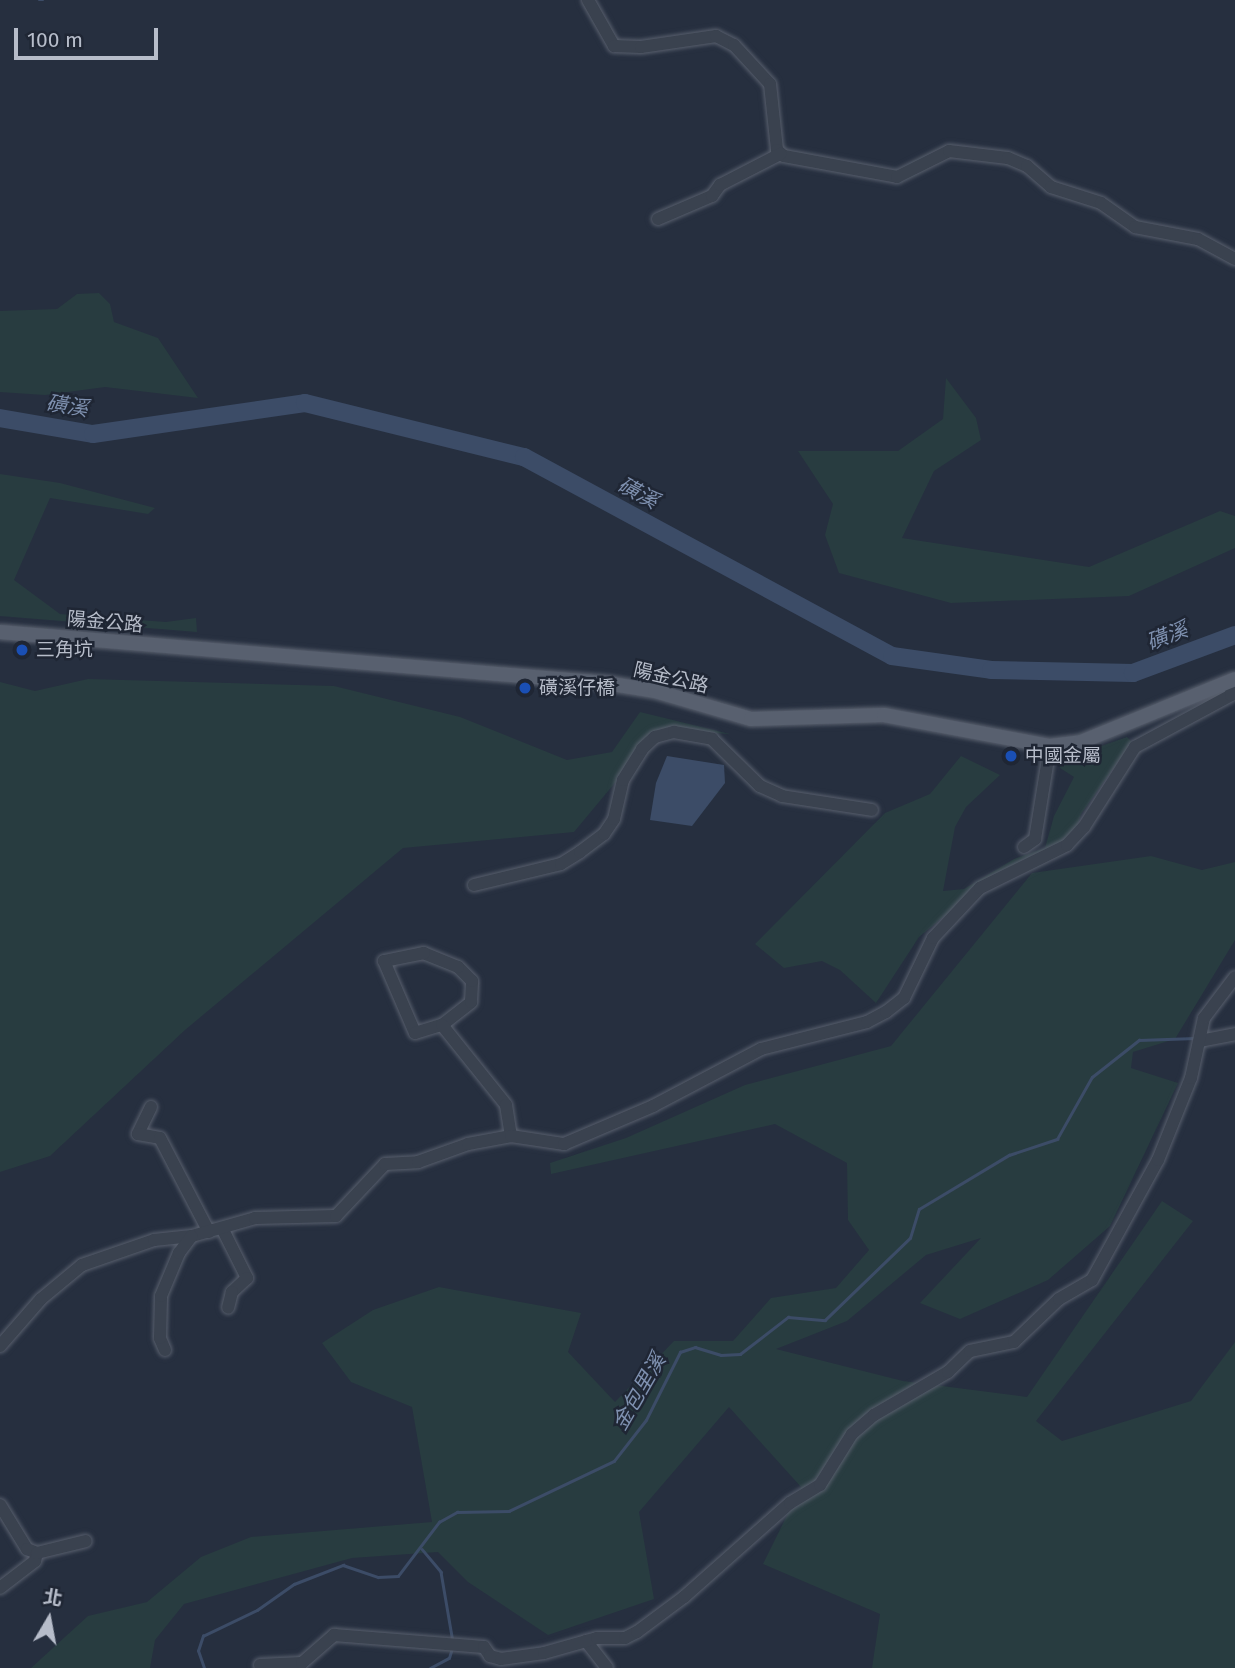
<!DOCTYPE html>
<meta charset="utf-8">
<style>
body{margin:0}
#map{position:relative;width:1235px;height:1668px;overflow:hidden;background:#262f3f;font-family:"Fira Sans","Noto Sans TC",sans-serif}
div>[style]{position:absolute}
.green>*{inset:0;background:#283c40}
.water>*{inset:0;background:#3c4c67}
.stream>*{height:2.5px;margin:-1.25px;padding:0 1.25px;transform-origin:1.25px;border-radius:1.25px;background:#3c4c67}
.river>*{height:18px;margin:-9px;padding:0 9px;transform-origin:9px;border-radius:9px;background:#3c4c67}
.roads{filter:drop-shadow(0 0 2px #585f6d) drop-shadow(0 0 2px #585f6d)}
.minor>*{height:12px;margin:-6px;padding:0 6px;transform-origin:6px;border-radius:6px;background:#3a424f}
.major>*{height:14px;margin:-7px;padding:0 7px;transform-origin:7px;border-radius:7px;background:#58606f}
.dots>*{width:19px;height:19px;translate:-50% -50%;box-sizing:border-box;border:4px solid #1f2634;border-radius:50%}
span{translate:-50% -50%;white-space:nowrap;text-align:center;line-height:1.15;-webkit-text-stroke:5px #1f2634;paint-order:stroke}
.street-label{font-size:19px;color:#b7bdca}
.poi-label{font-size:19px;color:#b7bdca}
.left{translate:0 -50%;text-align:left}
.water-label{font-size:21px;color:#7f91b0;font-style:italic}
.north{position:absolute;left:14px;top:1584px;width:70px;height:70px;-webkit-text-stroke:5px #1f2634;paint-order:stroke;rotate:10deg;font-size:19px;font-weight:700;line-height:28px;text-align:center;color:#b7bdca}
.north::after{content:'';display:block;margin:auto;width:24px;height:32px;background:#b7bdca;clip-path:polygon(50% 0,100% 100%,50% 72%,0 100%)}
.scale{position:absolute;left:14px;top:28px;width:144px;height:32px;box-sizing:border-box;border:4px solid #b7bdca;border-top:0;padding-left:9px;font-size:21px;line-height:24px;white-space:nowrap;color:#b7bdca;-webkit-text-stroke:5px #1f2634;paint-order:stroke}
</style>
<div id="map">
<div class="green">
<i style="clip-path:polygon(99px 293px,110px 304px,114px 322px,158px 338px,198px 398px,105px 387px,45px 395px,0 392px,0 311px,57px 309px,77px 294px)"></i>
<i style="clip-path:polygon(946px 378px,976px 418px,981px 440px,934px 471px,902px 538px,1089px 567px,1220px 511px,1235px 516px,1235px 548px,1129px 596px,951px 603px,839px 573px,825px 535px,833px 504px,798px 451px,898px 451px,943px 419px)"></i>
<i style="clip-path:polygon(0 474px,60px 483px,155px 508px,148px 514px,50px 498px,14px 580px,60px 614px,166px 622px,196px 618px,197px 632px,0 616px)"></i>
<i style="clip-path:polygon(88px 679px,334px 686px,460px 717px,567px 760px,612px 752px,640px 712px,730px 734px,659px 730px,574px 832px,403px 848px,185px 1030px,50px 1156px,0 1172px,0 682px,35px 691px)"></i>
<i style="clip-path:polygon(1127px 737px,1132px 742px,1081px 814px,1075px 835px,963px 901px,919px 937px,876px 1003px,840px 970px,822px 961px,784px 968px,755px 944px,885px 813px,930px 794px,961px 756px,1000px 775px,966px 807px,955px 827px,943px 891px,964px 889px,1014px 859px,1045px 848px,1054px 816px,1074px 777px,1060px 768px,1061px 760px)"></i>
<i style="clip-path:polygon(1151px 856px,1202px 870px,1235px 862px,1235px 940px,1175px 1039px,1133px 1052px,1131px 1068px,1178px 1083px,1110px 1226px,1048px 1280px,960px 1319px,920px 1303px,981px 1238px,926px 1255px,847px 1321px,776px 1349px,903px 1381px,1027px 1397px,1162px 1201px,1193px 1221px,1036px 1421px,1062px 1441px,1191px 1401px,1235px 1342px,1235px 1668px,872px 1668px,880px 1614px,763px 1564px,801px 1487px,729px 1407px,639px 1512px,654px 1599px,548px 1635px,468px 1582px,438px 1552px,352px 1558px,184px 1604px,155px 1640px,150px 1668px,31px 1668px,88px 1616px,147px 1602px,201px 1557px,251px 1537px,432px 1522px,412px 1407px,351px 1382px,322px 1343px,373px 1310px,439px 1287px,581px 1313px,568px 1352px,615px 1402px,674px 1341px,733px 1341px,771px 1298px,836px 1288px,869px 1250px,848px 1220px,847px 1163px,775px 1124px,551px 1174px,550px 1163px,626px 1138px,745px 1085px,891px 1046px,1032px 873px)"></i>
</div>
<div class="water">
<i style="clip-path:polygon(667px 756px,724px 765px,725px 783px,692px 826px,650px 820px,656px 783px)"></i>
</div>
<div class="stream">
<i style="left:39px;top:0;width:4px"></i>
<i style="left:422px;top:1549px;width:30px;rotate:50deg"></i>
<i style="left:441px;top:1572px;width:71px;rotate:80.3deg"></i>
<i style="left:204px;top:1668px;width:18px;rotate:-109deg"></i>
<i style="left:198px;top:1651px;width:16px;rotate:-72deg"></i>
<i style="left:203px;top:1636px;width:60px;rotate:-25.7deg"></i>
<i style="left:257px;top:1610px;width:45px;rotate:-35.1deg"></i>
<i style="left:294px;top:1584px;width:53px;rotate:-21.2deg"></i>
<i style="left:343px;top:1565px;width:37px;rotate:19deg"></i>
<i style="left:378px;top:1577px;width:20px;rotate:-3deg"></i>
<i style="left:398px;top:1576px;width:68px;rotate:-52.8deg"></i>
<i style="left:439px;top:1522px;width:21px;rotate:-29deg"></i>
<i style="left:457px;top:1512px;width:52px;rotate:-1.1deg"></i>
<i style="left:509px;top:1511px;width:116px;rotate:-25.5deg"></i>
<i style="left:614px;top:1461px;width:52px;rotate:-52deg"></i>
<i style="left:646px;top:1420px;width:76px;rotate:-63.4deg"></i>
<i style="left:680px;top:1352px;width:16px;rotate:-18deg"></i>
<i style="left:695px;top:1347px;width:27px;rotate:17deg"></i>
<i style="left:721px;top:1355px;width:19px;rotate:-3deg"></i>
<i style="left:740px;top:1354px;width:61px;rotate:-37.6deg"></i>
<i style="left:788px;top:1317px;width:37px;rotate:5deg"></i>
<i style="left:825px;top:1320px;width:118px;rotate:-44deg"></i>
<i style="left:910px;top:1238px;width:30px;rotate:-73deg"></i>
<i style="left:919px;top:1209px;width:105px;rotate:-31deg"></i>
<i style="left:1009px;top:1155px;width:51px;rotate:-18.4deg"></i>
<i style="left:1057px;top:1139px;width:71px;rotate:-60.6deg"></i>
<i style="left:1092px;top:1077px;width:60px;rotate:-38.2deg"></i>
<i style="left:1139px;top:1040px;width:56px;rotate:-2deg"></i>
<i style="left:430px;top:1668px;width:21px;rotate:-28deg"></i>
<i style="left:449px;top:1658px;width:10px;rotate:-73deg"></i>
</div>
<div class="river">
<i style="left:0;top:418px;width:94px;rotate:9.8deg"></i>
<i style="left:93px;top:434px;width:214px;rotate:-8.3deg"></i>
<i style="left:305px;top:403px;width:226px;rotate:13.9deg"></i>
<i style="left:524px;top:457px;width:418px;rotate:28.4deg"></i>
<i style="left:892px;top:656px;width:100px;rotate:8deg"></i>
<i style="left:991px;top:670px;width:142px;rotate:1.2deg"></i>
<i style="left:1133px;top:673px;width:109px;rotate:-20.4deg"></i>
</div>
<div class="roads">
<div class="minor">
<i style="left:588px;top:0;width:53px;rotate:60.5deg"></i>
<i style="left:614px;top:46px;width:27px;rotate:2deg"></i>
<i style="left:641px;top:47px;width:76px;rotate:-8.3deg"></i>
<i style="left:716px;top:36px;width:20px;rotate:27deg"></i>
<i style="left:734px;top:45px;width:53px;rotate:47.3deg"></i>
<i style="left:770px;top:84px;width:66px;rotate:83.9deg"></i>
<i style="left:777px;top:150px;width:9px;rotate:41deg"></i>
<i style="left:784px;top:156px;width:115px;rotate:10.5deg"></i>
<i style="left:897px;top:177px;width:58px;rotate:-26.6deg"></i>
<i style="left:949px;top:151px;width:59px;rotate:6.8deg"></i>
<i style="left:1008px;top:158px;width:21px;rotate:23deg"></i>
<i style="left:1027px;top:166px;width:32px;rotate:41deg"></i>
<i style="left:1051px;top:187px;width:52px;rotate:17.7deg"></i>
<i style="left:1101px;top:203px;width:42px;rotate:35.2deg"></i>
<i style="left:1135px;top:227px;width:64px;rotate:10.8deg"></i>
<i style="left:1198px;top:239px;width:42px;rotate:28.4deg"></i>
<i style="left:658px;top:219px;width:59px;rotate:-23.1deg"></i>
<i style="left:712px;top:196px;width:14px;rotate:-54deg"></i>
<i style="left:720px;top:185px;width:68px;rotate:-27.3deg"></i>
<i style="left:1024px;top:847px;width:14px;rotate:-36deg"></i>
<i style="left:1035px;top:839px;width:94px;rotate:-80.8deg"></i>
<i style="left:474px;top:885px;width:89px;rotate:-13.6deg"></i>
<i style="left:561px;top:864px;width:22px;rotate:-32deg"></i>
<i style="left:580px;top:852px;width:30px;rotate:-37deg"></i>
<i style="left:604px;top:834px;width:18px;rotate:-56deg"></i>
<i style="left:614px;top:819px;width:40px;rotate:-77deg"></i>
<i style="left:623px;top:780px;width:36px;rotate:-58deg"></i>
<i style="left:642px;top:749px;width:18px;rotate:-43deg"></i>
<i style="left:655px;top:737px;width:20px;rotate:-15deg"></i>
<i style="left:674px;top:732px;width:39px;rotate:10deg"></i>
<i style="left:712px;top:739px;width:67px;rotate:44.4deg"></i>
<i style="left:760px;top:786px;width:24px;rotate:24deg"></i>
<i style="left:782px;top:796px;width:91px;rotate:8.8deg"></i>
<i style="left:442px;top:1025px;width:37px;rotate:-38deg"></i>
<i style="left:471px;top:1002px;width:21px;rotate:-87deg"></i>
<i style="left:472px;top:981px;width:20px;rotate:-135deg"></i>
<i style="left:458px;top:967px;width:37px;rotate:-158deg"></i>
<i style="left:424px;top:953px;width:41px;rotate:168.7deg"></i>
<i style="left:384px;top:961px;width:78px;rotate:66.7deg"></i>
<i style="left:415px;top:1033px;width:28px;rotate:-17deg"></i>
<i style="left:442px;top:1025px;width:102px;rotate:51.3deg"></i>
<i style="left:506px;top:1105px;width:31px;rotate:81deg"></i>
<i style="left:1200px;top:1041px;width:36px;rotate:-11deg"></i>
<i style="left:151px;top:1107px;width:30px;rotate:116deg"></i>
<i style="left:138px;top:1134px;width:22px;rotate:10deg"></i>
<i style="left:160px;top:1138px;width:106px;rotate:62.5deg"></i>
<i style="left:222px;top:1228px;width:56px;rotate:63.4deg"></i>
<i style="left:247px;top:1278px;width:21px;rotate:137deg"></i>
<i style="left:232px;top:1292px;width:16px;rotate:104deg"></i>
<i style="left:0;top:1346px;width:62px;rotate:-48.9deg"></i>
<i style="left:41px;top:1299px;width:53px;rotate:-39.7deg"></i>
<i style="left:82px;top:1265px;width:76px;rotate:-19.1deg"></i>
<i style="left:154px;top:1240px;width:38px;rotate:-6deg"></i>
<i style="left:192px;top:1236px;width:66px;rotate:-15.9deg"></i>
<i style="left:255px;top:1218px;width:81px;rotate:-1.4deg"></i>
<i style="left:336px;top:1216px;width:71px;rotate:-46.7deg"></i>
<i style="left:385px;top:1164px;width:33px;rotate:-3deg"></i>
<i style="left:418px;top:1162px;width:53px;rotate:-19.8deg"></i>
<i style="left:468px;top:1144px;width:44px;rotate:-10.5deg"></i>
<i style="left:511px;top:1136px;width:54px;rotate:8.6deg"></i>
<i style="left:564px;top:1144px;width:97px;rotate:-23.1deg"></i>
<i style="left:653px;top:1106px;width:122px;rotate:-27.8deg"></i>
<i style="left:761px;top:1049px;width:109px;rotate:-14.3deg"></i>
<i style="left:867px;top:1022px;width:21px;rotate:-28deg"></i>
<i style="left:886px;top:1012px;width:23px;rotate:-38deg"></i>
<i style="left:904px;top:998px;width:67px;rotate:-64.2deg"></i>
<i style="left:933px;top:938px;width:69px;rotate:-46.8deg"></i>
<i style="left:980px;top:888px;width:97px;rotate:-26.3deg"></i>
<i style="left:1067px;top:845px;width:25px;rotate:-47deg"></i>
<i style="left:1084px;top:827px;width:95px;rotate:-57.5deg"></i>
<i style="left:1135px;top:747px;width:109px;rotate:-28.4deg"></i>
<i style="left:1231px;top:695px;width:15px;rotate:-86deg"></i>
<i style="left:165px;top:1350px;width:13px;rotate:-113deg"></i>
<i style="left:160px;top:1338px;width:42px;rotate:-88.6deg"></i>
<i style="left:161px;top:1296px;width:47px;rotate:-67.3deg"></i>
<i style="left:179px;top:1253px;width:21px;rotate:-53deg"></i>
<i style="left:0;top:1505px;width:52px;rotate:58.5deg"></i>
<i style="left:27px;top:1549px;width:11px;rotate:22deg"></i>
<i style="left:37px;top:1553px;width:8px;rotate:104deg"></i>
<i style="left:35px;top:1561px;width:44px;rotate:142.4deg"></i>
<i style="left:37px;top:1553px;width:50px;rotate:-13.8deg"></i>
<i style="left:586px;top:1641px;width:34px;rotate:52deg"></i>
<i style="left:260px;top:1665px;width:42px;rotate:-2.7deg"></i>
<i style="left:302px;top:1663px;width:43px;rotate:-41.2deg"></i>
<i style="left:334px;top:1635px;width:150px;rotate:4.6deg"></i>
<i style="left:484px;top:1647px;width:11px;rotate:56deg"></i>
<i style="left:490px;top:1656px;width:11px;rotate:15deg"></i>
<i style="left:501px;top:1659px;width:43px;rotate:-7.9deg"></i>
<i style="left:544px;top:1653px;width:55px;rotate:-15.8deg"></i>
<i style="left:597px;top:1638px;width:28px"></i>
<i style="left:625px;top:1638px;width:13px;rotate:-27deg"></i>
<i style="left:637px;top:1632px;width:59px;rotate:-36.7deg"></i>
<i style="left:684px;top:1597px;width:142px;rotate:-41.6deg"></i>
<i style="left:790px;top:1503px;width:35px;rotate:-31deg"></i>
<i style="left:820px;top:1485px;width:60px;rotate:-57.9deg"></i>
<i style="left:852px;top:1434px;width:29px;rotate:-41deg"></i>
<i style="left:874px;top:1415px;width:86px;rotate:-30.2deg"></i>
<i style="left:948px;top:1372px;width:30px;rotate:-44deg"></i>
<i style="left:970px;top:1351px;width:45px;rotate:-11.6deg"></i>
<i style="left:1014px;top:1342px;width:62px;rotate:-43.7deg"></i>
<i style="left:1059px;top:1299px;width:38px;rotate:-30deg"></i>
<i style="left:1092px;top:1280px;width:137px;rotate:-61.2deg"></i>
<i style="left:1158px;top:1160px;width:88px;rotate:-68.1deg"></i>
<i style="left:1191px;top:1078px;width:61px;rotate:-77.8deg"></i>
<i style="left:1204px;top:1018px;width:51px;rotate:-52.9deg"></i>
</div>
<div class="major">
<i style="left:0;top:632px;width:608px;rotate:4.81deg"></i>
<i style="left:606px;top:683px;width:50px;rotate:9.3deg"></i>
<i style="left:655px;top:691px;width:100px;rotate:16.3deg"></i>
<i style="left:751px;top:719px;width:133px;rotate:-1.7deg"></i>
<i style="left:884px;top:715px;width:169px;rotate:10.6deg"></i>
<i style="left:1050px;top:746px;width:31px;rotate:-7deg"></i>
<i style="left:1081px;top:742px;width:166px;rotate:-22.2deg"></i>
</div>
</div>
<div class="dots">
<i style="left:22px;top:650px;background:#1a4fb4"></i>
<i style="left:525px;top:688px;background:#1a4fb4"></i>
<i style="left:1011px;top:756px;background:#1a4fb4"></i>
</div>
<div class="street-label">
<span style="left:105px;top:622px;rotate:5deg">陽金公路</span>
<span style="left:671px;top:678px;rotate:13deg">陽金公路</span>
</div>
<div class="poi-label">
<span class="left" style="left:36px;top:650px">三角坑</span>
<span class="left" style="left:539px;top:688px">磺溪仔橋</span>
<span class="left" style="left:1025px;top:756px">中國金屬</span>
</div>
<div class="water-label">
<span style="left:67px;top:406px;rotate:9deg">磺溪</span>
<span style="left:638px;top:493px;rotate:28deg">磺溪</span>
<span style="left:1167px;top:636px;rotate:-21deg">磺溪</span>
<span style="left:639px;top:1392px;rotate:-60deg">金包里溪</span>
</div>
<div class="north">北</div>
<div class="scale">100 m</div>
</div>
